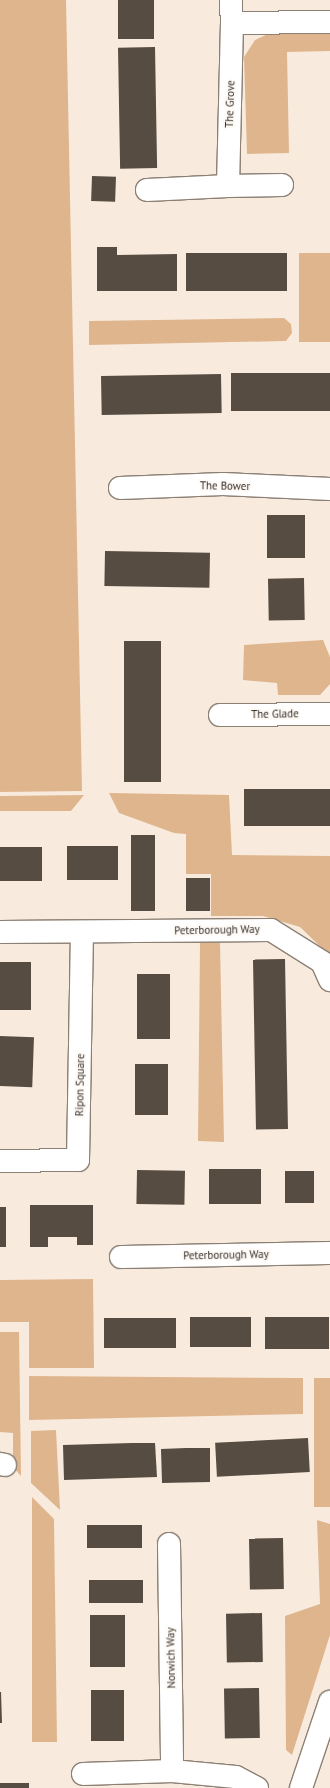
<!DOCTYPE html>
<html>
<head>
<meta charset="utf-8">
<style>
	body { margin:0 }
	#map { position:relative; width:330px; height:1788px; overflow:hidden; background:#f8ebde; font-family:"PT Sans",sans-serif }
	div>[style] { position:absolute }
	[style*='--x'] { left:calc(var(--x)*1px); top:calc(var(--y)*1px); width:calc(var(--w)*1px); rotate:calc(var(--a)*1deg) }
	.green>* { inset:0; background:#dfb58d; transform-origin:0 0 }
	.building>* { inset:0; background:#574c42; transform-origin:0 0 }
	.roads { filter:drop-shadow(1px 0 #8c8075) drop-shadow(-1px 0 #8c8075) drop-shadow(0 1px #8c8075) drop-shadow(0 -1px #8c8075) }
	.minor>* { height:22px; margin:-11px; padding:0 11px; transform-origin:11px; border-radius:11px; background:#fff }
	span { translate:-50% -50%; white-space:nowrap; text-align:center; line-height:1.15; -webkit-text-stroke:4px #fffaf5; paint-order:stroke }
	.street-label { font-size:11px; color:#322d28 }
</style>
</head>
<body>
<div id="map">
	<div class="green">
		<i style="clip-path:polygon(0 0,66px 0,82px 791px,0 792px)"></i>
		<i style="clip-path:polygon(268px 34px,330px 34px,330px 51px,287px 52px,289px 153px,247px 154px,244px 57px,255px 40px)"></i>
		<i style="left:299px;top:253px;width:31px;height:89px"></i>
		<i style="clip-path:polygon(284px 318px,291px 324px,292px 333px,286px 341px,89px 345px,89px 321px)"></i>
		<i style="clip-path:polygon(323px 640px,330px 657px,330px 684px,320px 695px,278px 695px,277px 683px,243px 680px,244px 645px)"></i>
		<i style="clip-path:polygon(109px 793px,229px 795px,232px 855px,330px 856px,330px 956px,300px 927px,263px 916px,211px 916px,211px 874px,186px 874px,186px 834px,174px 833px,119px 813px)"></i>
		<i style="clip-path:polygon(84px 795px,71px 811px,0 811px,0 796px)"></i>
		<i style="clip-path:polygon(200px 943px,220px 943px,224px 1142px,198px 1141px)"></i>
		<i style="clip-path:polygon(93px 1279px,94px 1368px,29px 1368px,29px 1322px,0 1322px,0 1280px)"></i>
		<i style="clip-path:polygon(0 1332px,19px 1332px,21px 1476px,13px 1467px,13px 1433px,0 1432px)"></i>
		<i style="clip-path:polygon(29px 1376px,303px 1378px,303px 1414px,29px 1420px)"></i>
		<i style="left:314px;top:1378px;width:16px;height:129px"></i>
		<i style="clip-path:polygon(56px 1430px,60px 1510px,31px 1483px,31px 1431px)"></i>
		<i style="clip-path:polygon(32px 1497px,54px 1519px,57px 1742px,32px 1742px)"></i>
		<i style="clip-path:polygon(317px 1520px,330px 1524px,330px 1635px,292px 1755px,286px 1750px,285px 1616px,320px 1604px)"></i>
	</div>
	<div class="building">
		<i style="left:118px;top:0;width:36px;height:39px"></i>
		<i style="left:155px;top:47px;width:121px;height:37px;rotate:89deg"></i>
		<i style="left:92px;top:176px;width:24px;height:25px;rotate:2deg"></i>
		<i style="clip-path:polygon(97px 247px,117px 247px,117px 255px,177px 254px,177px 291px,97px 291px)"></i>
		<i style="left:186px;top:253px;width:101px;height:38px"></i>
		<i style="left:330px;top:373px;width:38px;height:99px;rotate:90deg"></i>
		<i style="left:221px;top:374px;width:39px;height:120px;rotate:89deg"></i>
		<i style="left:267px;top:515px;width:38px;height:43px"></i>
		<i style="left:105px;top:551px;width:105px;height:35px;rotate:1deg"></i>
		<i style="left:304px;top:578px;width:42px;height:36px;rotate:89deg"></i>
		<i style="left:124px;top:641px;width:37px;height:141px"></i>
		<i style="left:330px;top:789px;width:37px;height:86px;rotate:90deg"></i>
		<i style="left:131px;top:835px;width:24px;height:76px"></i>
		<i style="left:67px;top:846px;width:51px;height:34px"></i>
		<i style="left:0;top:847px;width:42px;height:34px"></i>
		<i style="left:186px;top:878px;width:24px;height:33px"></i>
		<i style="left:285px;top:959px;width:170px;height:32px;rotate:89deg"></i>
		<i style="left:0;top:962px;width:31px;height:48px"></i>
		<i style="left:170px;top:974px;width:65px;height:33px;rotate:90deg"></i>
		<i style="left:0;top:1036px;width:34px;height:50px;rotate:2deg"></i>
		<i style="left:135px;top:1064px;width:33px;height:51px"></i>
		<i style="left:261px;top:1169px;width:35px;height:52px;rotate:90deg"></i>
		<i style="left:137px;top:1170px;width:48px;height:34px;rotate:1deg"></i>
		<i style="left:285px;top:1171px;width:29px;height:32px"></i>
		<i style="clip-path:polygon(30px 1205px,93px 1205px,93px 1245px,77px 1245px,77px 1237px,48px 1237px,48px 1247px,30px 1247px)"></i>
		<i style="left:0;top:1207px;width:6px;height:40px"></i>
		<i style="left:190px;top:1317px;width:61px;height:30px"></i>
		<i style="left:265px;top:1317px;width:64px;height:32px"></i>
		<i style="left:104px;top:1318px;width:72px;height:30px"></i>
		<i style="left:308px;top:1438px;width:34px;height:93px;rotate:87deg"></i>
		<i style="clip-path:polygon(132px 1443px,155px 1443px,157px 1477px,64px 1480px,63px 1445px)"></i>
		<i style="clip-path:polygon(186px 1448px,210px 1448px,210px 1482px,162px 1483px,161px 1449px)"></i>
		<i style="left:142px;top:1525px;width:23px;height:55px;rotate:90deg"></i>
		<i style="left:283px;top:1538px;width:51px;height:34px;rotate:89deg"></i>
		<i style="left:89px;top:1580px;width:54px;height:23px"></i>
		<i style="left:262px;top:1613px;width:49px;height:36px;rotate:89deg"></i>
		<i style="left:90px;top:1615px;width:35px;height:52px"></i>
		<i style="left:259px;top:1688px;width:50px;height:35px;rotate:89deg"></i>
		<i style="left:91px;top:1690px;width:33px;height:51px"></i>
		<i style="clip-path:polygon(0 1692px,1px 1692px,2px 1723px,0 1723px)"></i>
		<i style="left:0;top:1783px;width:29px;height:5px"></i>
	</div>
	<div class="roads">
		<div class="minor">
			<i style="--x:231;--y:0;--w:23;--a:88"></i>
			<i style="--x:228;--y:186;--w:54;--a:-1.1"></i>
			<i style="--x:147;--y:190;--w:81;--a:-2.8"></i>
			<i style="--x:228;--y:186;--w:163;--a:-88.6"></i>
			<i style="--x:232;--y:23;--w:98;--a:-0.6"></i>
			<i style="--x:120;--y:488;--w:103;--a:-2.2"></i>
			<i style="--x:223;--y:484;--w:107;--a:2.7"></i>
			<i style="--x:220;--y:715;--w:110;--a:-0.5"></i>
			<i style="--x:0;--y:932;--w:271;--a:-0.4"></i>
			<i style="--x:271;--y:930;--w:60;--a:32.1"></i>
			<i style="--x:322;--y:962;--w:20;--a:66"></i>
			<i style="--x:0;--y:1161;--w:78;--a:-0.7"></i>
			<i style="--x:78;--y:1160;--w:228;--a:-89"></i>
			<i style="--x:121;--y:1257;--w:209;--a:-1.1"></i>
			<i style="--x:0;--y:1464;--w:5;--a:11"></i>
			<i style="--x:169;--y:1544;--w:227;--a:89.2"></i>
			<i style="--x:172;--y:1771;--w:64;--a:5.4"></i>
			<i style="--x:236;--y:1777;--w:24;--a:28"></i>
			<i style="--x:83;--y:1774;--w:89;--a:-1.9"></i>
			<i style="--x:301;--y:1788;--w:91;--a:-71.4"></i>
		</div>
	</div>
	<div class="street-label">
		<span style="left:230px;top:104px;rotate:-88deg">The Grove</span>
		<span style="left:225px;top:486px;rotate:1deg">The Bower</span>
		<span style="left:275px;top:714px;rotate:-1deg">The Glade</span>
		<span style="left:217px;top:930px;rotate:-1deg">Peterborough Way</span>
		<span style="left:80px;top:1085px;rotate:-89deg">Ripon Square</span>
		<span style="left:226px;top:1255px;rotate:-1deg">Peterborough Way</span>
		<span style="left:171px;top:1658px;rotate:-91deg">Norwich Way</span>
	</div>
</div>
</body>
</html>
